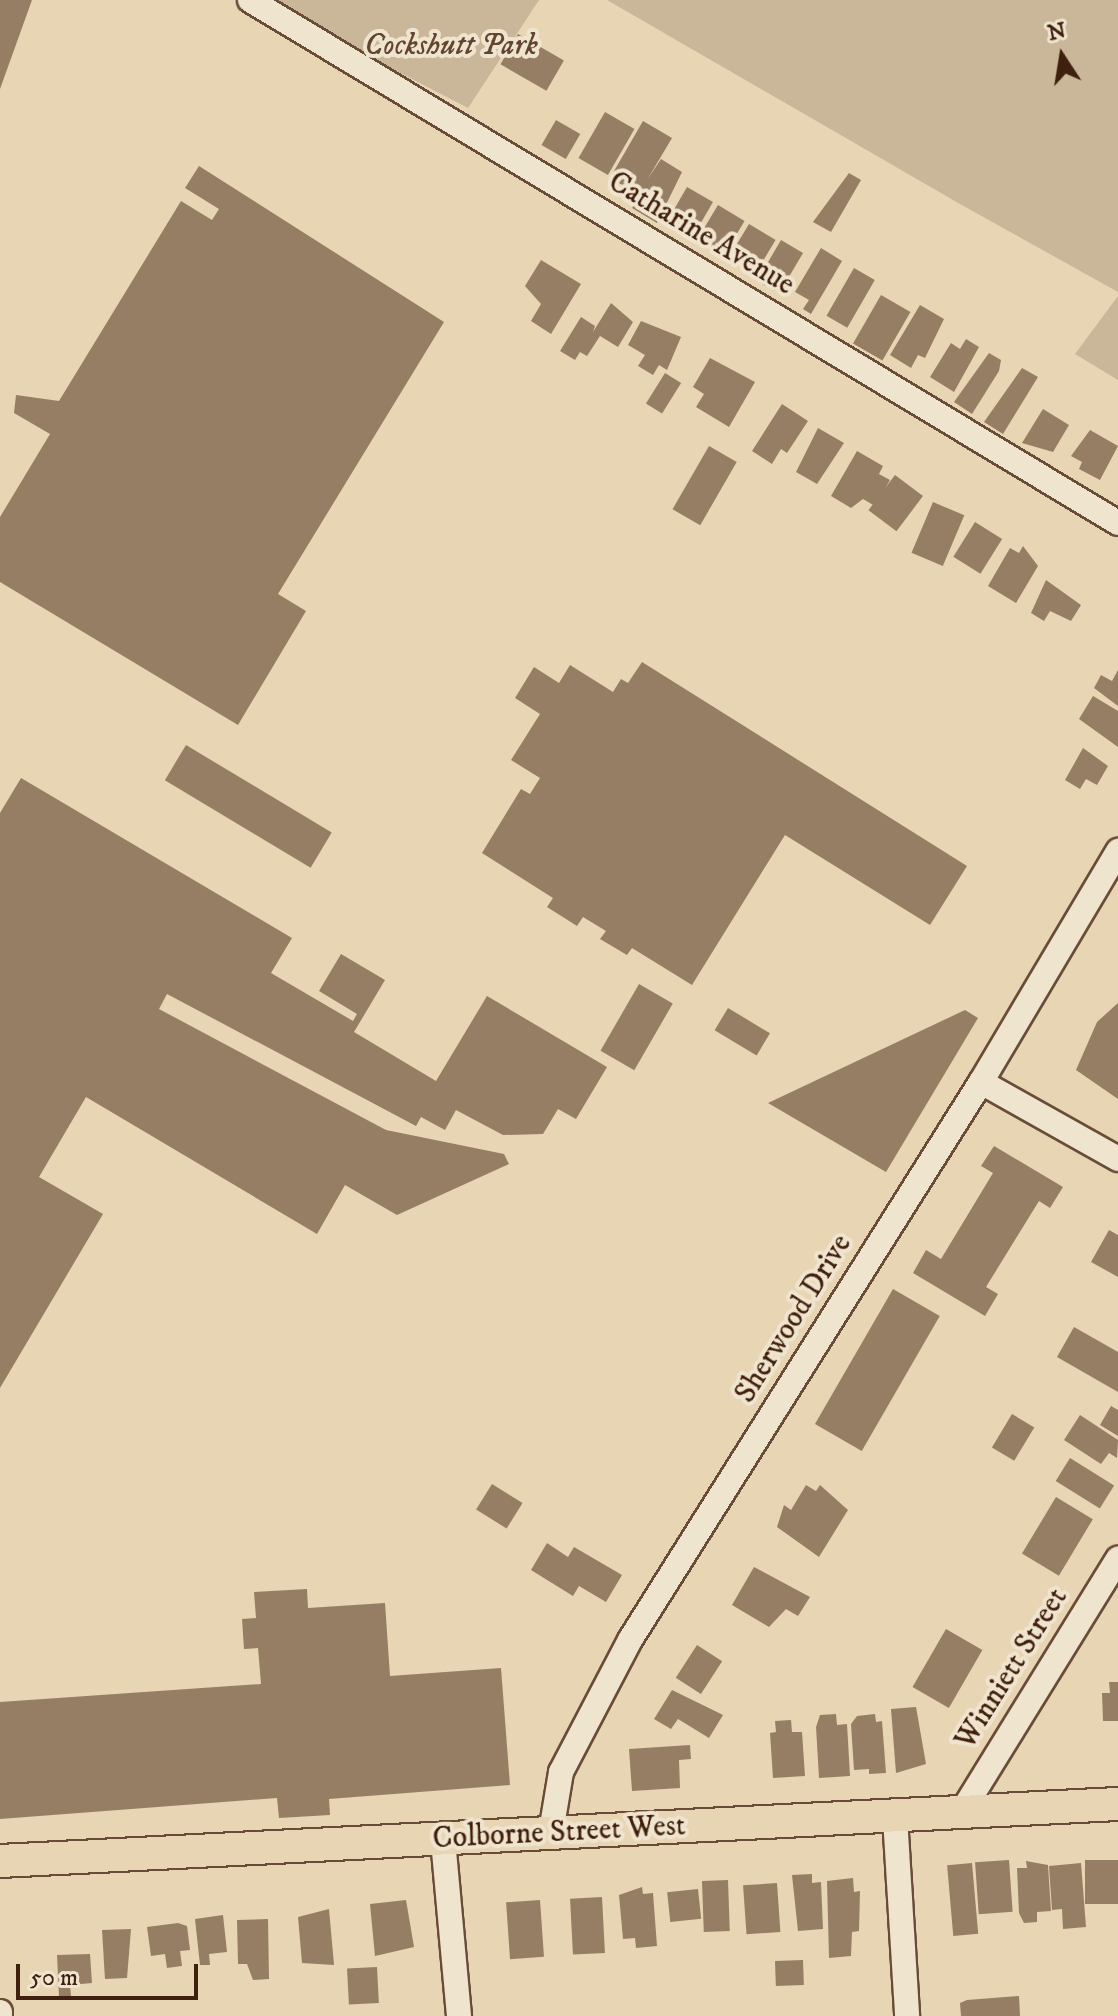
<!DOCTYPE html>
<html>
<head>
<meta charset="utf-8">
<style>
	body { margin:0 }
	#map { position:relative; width:1118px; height:2016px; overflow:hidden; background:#e7d5b4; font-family:"IM FELL DW Pica",serif }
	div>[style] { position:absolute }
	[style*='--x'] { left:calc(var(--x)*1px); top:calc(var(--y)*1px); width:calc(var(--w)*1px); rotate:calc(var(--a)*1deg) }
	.green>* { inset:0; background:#cab698 }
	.building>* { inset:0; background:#967e64; transform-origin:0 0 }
	.roads { filter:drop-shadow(2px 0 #694c37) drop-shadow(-2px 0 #694c37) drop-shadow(0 2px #694c37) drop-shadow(0 -2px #694c37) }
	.minor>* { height:24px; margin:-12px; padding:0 12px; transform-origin:12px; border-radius:12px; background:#efe4ce }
	.major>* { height:32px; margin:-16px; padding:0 16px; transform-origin:16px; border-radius:16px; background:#e7d5b4 }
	span { translate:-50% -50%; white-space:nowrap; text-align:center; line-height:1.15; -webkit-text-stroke:8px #efe4ce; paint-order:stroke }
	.park-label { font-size:30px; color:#624530; font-style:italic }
	.street-label { font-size:30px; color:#3f1f0d }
	.north { position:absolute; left:1022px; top:16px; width:80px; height:80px; -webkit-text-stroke:6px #efe4ce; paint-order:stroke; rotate:348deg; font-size:22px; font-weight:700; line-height:32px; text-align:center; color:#3f1f0d }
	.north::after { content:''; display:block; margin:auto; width:28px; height:36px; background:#3f1f0d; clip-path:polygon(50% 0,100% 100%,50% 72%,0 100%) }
	.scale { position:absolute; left:16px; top:1964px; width:182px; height:36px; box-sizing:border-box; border:4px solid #3f1f0d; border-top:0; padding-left:10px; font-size:24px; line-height:28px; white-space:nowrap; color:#3f1f0d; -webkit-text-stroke:6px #efe4ce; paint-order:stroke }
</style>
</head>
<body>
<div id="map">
	<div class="green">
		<i style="clip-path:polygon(260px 0,539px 0,468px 108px)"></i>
		<i style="clip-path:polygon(607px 0,1118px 0,1118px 292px,960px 204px)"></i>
		<i style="clip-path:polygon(1118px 296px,1118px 380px,1075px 354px)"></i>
	</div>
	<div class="building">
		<i style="clip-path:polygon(0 0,32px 0,0 89px)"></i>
		<i style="left:518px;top:34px;width:53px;height:35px;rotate:30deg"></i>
		<i style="left:605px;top:112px;width:34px;height:53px;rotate:30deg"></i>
		<i style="left:556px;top:120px;width:28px;height:29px;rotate:30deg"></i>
		<i style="clip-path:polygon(643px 121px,672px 138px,647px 180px,661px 159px,682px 172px,657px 223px,632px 208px,640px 195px,610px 178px)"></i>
		<i style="clip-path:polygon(199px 166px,444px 322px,278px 594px,306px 611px,238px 725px,0 582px,0 517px,50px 434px,14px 413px,16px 395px,59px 401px,181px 201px,212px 220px,219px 209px,185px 188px)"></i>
		<i style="clip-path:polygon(849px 173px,861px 180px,831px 232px,813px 222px)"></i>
		<i style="left:687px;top:187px;width:30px;height:39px;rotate:30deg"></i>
		<i style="left:718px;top:205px;width:31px;height:40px;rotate:31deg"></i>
		<i style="left:749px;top:224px;width:31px;height:39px;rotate:31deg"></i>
		<i style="clip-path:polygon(781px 240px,803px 253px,783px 287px,774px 291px,757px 281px)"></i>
		<i style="clip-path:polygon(821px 248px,842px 261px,811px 314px,803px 309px,809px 300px,795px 292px)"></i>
		<i style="clip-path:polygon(541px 260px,581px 284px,551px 334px,531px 321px,541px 304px,525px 286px)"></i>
		<i style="left:854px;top:268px;width:24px;height:55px;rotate:30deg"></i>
		<i style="left:881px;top:295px;width:34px;height:56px;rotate:30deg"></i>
		<i style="clip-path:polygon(611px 303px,633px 322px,618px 347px,600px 336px,587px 356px,580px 352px,575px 360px,560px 351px,581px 317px,595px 326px,593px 332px)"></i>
		<i style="clip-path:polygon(920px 305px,944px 319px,925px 358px,918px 355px,911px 368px,890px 355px)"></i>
		<i style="clip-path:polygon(641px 321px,681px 337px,667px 370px,659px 365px,653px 375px,638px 366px,645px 355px,628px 345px)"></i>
		<i style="clip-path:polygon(966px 339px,979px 347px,954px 392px,930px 377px,951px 343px,960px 349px)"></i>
		<i style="clip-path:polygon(989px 353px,1001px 360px,999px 371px,972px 414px,954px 402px)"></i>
		<i style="clip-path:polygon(710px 358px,755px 382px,729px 427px,696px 407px,704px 394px,693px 387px)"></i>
		<i style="clip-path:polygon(1022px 368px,1038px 377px,1003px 434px,984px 422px)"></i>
		<i style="left:665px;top:373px;width:19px;height:36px;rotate:32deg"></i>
		<i style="clip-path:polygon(782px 404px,808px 421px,787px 453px,781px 449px,772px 464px,752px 451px)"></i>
		<i style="clip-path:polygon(1043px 409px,1069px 425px,1053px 452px,1022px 443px)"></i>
		<i style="clip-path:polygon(818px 428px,844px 443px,817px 484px,796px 472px)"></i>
		<i style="clip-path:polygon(1090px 430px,1118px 446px,1100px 480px,1079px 469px,1082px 462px,1071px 456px)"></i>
		<i style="left:709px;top:446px;width:32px;height:73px;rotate:30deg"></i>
		<i style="clip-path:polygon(857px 451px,883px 466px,879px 474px,890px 480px,875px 506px,863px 499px,851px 508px,831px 496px)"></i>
		<i style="left:895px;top:475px;width:35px;height:44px;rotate:37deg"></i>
		<i style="left:933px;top:502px;width:34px;height:55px;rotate:23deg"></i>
		<i style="left:975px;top:522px;width:32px;height:41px;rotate:32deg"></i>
		<i style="clip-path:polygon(1023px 546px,1038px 566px,1016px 603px,988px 586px,1010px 548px,1019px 553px)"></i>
		<i style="clip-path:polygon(1046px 580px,1081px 605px,1071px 621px,1050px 611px,1044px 621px,1031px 613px)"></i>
		<i style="clip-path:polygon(642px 662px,967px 866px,930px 925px,785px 835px,692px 985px,632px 948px,627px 955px,600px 939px,606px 931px,583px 917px,577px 926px,547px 907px,553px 898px,482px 853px,521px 789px,530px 794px,540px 778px,511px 760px,540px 714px,515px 698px,534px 667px,559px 683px,570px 665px,613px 692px,621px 679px,628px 683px)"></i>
		<i style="clip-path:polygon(1118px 670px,1118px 706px,1094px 688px,1101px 675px,1112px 681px)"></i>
		<i style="clip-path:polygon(1093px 696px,1118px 711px,1118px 747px,1079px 719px)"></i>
		<i style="left:186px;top:745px;width:170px;height:41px;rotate:31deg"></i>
		<i style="clip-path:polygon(1083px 748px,1108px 766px,1097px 785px,1086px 779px,1080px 789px,1065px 780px)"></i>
		<i style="clip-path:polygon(21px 778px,292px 938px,271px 973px,353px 1021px,357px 1014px,319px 991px,341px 954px,385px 980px,354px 1032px,436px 1081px,487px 996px,607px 1067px,576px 1119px,558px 1109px,543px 1134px,503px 1135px,456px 1110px,445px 1130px,421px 1117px,416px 1126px,167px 994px,159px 1009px,386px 1130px,504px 1154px,509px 1164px,397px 1215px,345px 1185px,317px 1234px,86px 1097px,39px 1177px,103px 1214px,0 1388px,0 813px)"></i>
		<i style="left:639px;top:984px;width:39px;height:77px;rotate:30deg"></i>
		<i style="clip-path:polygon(1118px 1003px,1118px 1099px,1076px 1070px,1097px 1022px)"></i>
		<i style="left:728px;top:1008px;width:49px;height:26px;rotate:31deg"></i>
		<i style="clip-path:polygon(965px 1010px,978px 1018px,886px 1172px,768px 1103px)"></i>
		<i style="clip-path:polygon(994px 1146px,1063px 1187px,1050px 1208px,1039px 1201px,986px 1287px,998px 1294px,985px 1316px,913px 1273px,926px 1250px,941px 1259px,993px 1173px,981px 1166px)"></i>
		<i style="clip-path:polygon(1109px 1230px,1118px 1235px,1118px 1277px,1091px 1262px)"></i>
		<i style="left:893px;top:1289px;width:54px;height:156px;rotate:30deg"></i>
		<i style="clip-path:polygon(1074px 1327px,1118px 1352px,1118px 1392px,1057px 1357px)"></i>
		<i style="clip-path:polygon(1111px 1406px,1118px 1410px,1118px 1436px,1100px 1425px)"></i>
		<i style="left:1012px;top:1414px;width:26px;height:39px;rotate:31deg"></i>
		<i style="clip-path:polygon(1080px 1415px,1118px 1440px,1117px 1458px,1109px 1453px,1101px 1464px,1064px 1440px)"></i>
		<i style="left:1070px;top:1458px;width:52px;height:27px;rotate:32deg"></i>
		<i style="left:492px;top:1484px;width:36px;height:30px;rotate:32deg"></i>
		<i style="clip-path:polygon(806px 1485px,816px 1491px,820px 1485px,848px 1510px,819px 1557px,777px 1527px,784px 1505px,791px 1510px)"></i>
		<i style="left:1056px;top:1497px;width:43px;height:66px;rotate:31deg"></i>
		<i style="clip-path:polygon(547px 1543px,568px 1557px,574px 1547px,622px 1575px,606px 1602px,579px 1586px,573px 1596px,531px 1570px)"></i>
		<i style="clip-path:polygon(754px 1567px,810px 1597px,798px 1616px,786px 1609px,769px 1627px,732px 1605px)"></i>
		<i style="clip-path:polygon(307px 1589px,308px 1608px,385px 1603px,390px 1676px,501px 1668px,510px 1785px,329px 1799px,330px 1815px,279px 1818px,277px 1798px,0 1819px,0 1702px,261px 1684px,258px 1648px,244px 1649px,242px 1619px,256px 1618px,254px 1592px)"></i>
		<i style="left:946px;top:1629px;width:42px;height:67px;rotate:30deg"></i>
		<i style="left:697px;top:1645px;width:30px;height:39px;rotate:33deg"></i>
		<i style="clip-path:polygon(1109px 1682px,1118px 1682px,1118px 1721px,1103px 1721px,1102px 1693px,1110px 1693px)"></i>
		<i style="clip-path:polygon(672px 1690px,723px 1715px,709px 1738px,678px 1719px,671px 1729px,654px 1719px)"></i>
		<i style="clip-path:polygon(916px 1707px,926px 1764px,896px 1773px,891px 1709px)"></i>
		<i style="clip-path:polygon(836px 1714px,837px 1725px,847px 1724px,850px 1776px,819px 1778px,816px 1727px,820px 1715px)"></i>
		<i style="clip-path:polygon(875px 1714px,876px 1722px,882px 1721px,886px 1773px,869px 1774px,869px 1769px,854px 1770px,851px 1724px,857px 1716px)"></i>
		<i style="clip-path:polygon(791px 1720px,792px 1732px,802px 1732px,805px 1776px,773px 1778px,770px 1733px,776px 1732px,775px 1721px)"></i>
		<i style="clip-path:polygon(690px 1745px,691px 1759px,679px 1760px,680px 1788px,632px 1791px,629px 1749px)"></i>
		<i style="left:1009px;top:1860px;width:52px;height:34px;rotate:86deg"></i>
		<i style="left:1118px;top:1860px;width:44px;height:33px;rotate:90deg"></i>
		<i style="clip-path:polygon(1026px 1861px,1048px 1865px,1051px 1911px,1037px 1912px,1037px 1922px,1024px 1923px,1019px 1913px,1017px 1868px,1027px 1868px)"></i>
		<i style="left:972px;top:1863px;width:71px;height:25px;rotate:85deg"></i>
		<i style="clip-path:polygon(1081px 1863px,1086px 1927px,1063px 1929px,1062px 1909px,1052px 1910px,1049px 1866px)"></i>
		<i style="clip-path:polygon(812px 1874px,812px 1883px,821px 1882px,823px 1929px,798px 1931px,792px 1875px)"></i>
		<i style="clip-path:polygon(853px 1878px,854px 1892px,860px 1891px,859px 1931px,852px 1932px,851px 1956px,829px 1958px,827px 1881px)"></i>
		<i style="left:728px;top:1880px;width:51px;height:26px;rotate:88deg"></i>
		<i style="left:777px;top:1883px;width:49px;height:34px;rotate:86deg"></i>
		<i style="clip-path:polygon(642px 1887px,643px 1894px,653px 1893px,657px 1946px,636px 1948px,635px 1938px,623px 1939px,619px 1895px)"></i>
		<i style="left:698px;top:1889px;width:30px;height:31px;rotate:84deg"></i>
		<i style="left:602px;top:1897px;width:56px;height:32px;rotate:87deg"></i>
		<i style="clip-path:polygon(406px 1900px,414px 1947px,375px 1956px,370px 1904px)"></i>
		<i style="left:540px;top:1900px;width:57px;height:34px;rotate:86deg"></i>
		<i style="clip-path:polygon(329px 1909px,334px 1965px,302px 1963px,298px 1917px)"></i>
		<i style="clip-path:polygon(223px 1915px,227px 1952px,209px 1954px,210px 1965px,200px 1965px,195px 1919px)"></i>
		<i style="clip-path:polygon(268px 1919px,269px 1979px,253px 1980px,247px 1964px,238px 1964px,237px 1920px)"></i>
		<i style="clip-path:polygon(178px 1923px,187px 1926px,190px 1950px,180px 1951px,182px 1966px,167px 1968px,165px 1954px,151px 1956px,147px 1927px)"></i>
		<i style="clip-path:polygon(131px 1929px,127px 1978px,105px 1979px,102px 1930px)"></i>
		<i style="clip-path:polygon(90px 1954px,92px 1983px,70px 1985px,71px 1996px,59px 1997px,57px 1955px)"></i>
		<i style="left:803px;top:1960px;width:25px;height:28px;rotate:88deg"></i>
		<i style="left:377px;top:1967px;width:36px;height:30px;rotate:87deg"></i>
		<i style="clip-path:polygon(1019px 1996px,1020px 2016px,961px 2016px,960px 2003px,967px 2000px)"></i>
	</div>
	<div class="roads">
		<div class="minor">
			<i style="--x:250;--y:0;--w:1013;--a:31.07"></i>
			<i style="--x:981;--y:1082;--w:157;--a:29.3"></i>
			<i style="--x:961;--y:1813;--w:299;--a:-58.3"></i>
			<i style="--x:895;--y:1817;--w:199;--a:86.5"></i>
			<i style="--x:551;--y:1832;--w:61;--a:-80.5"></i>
			<i style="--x:561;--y:1772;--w:149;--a:-62.4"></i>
			<i style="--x:630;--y:1640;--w:659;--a:-57.83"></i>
			<i style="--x:981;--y:1082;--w:269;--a:-59.3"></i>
			<i style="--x:443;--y:1840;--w:177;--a:84.8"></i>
			<i style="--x:0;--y:2012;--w:4;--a:90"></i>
		</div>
		<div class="major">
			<i style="--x:0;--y:1861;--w:1119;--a:-2.92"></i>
		</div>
	</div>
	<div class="park-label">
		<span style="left:451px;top:46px">Cockshutt Park</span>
	</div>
	<div class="street-label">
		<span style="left:701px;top:234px;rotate:31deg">Catharine Avenue</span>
		<span style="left:794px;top:1319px;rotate:-58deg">Sherwood Drive</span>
		<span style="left:1012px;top:1669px;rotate:-58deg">Winniett Street</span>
		<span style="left:559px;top:1833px;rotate:-3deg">Colborne Street West</span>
	</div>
	<div class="north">N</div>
	<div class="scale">50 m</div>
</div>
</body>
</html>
